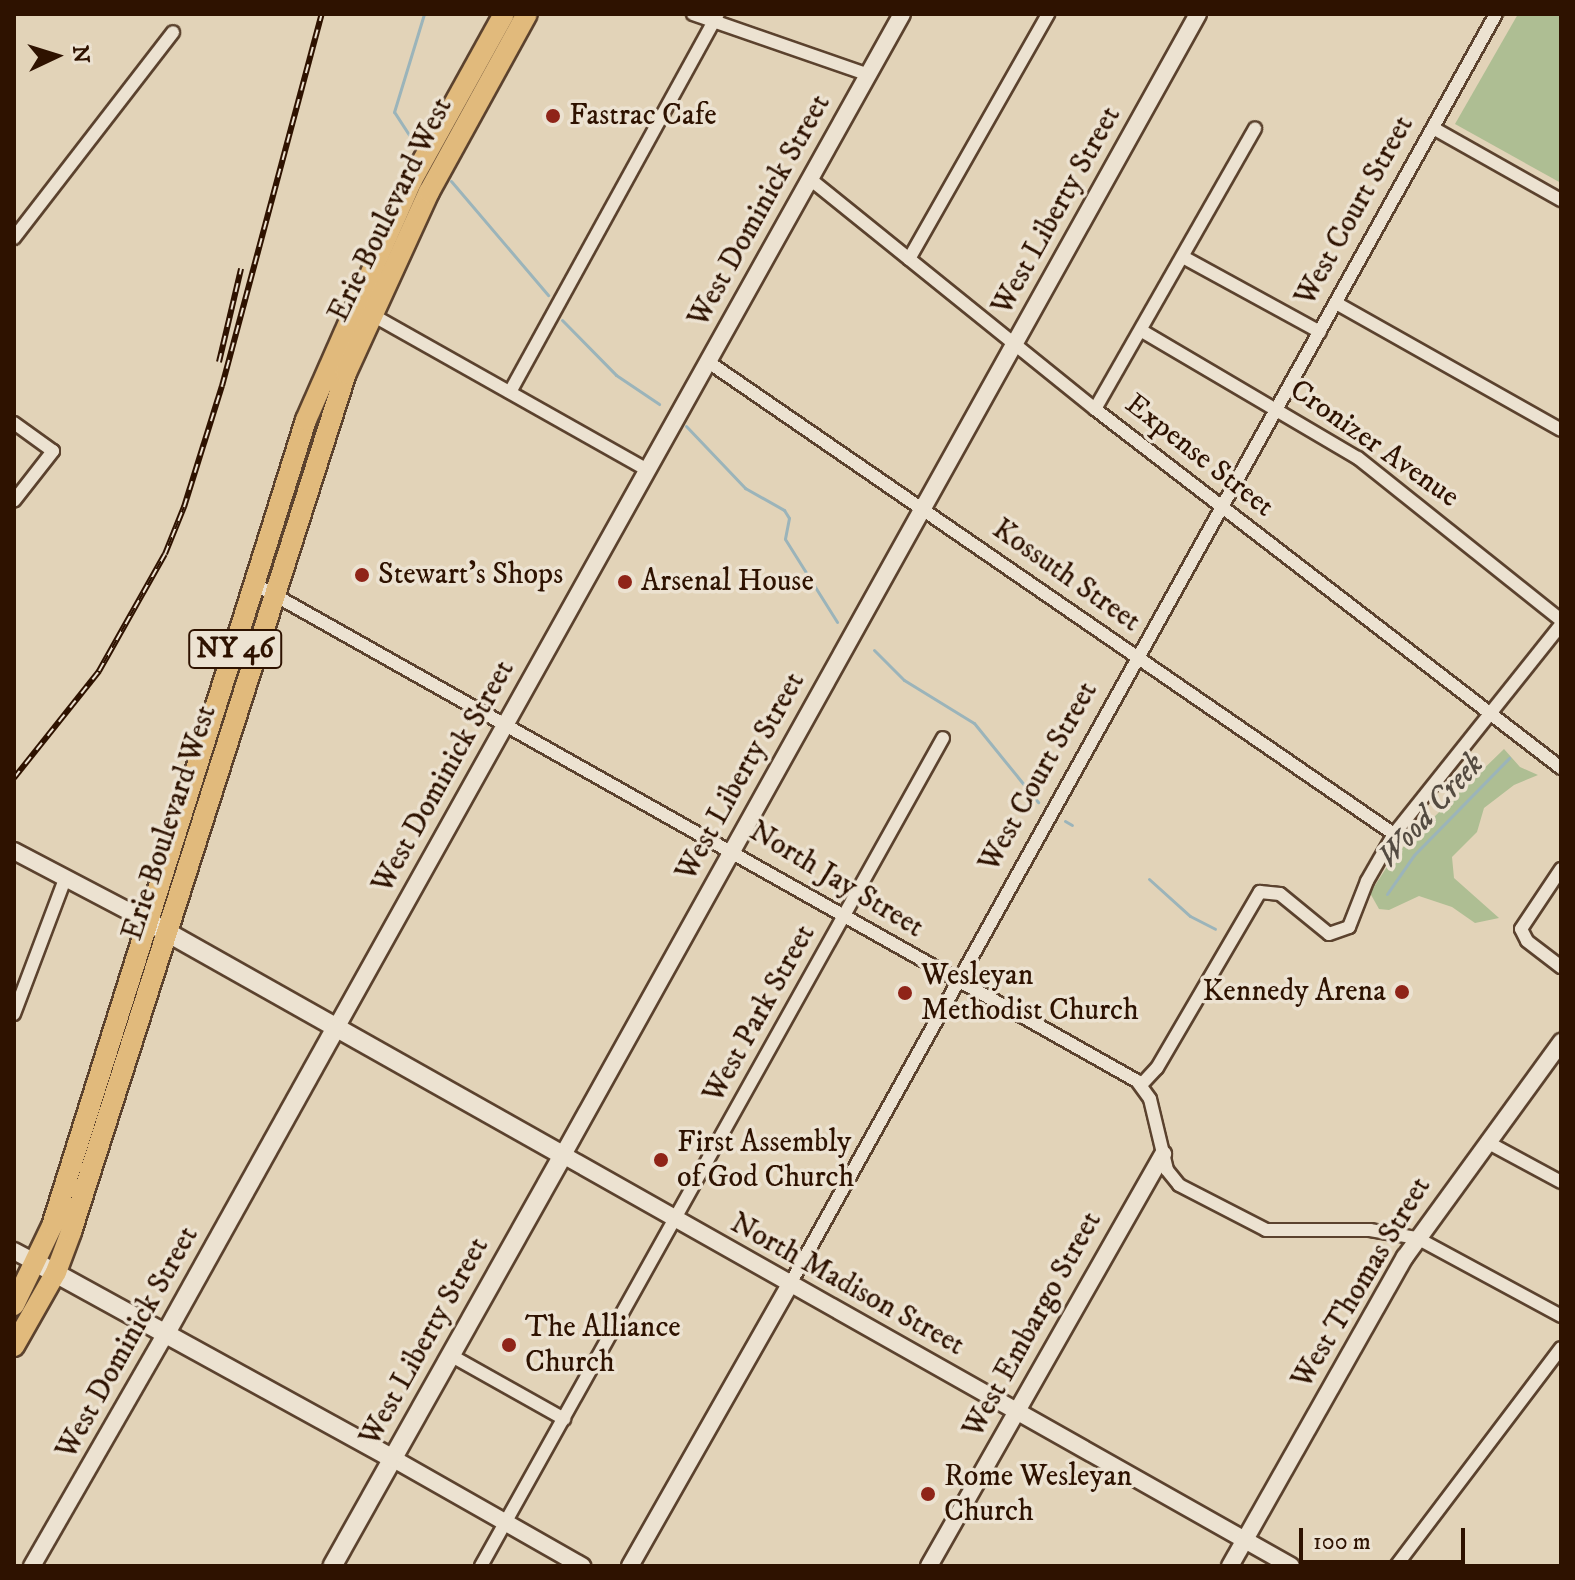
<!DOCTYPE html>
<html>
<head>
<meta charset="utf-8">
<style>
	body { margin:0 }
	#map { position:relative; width:1575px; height:1580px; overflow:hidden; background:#e2d3b8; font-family:"IM FELL DW Pica",serif }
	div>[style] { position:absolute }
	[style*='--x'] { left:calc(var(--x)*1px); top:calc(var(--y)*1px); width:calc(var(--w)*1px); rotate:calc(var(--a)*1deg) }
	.green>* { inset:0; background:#aebe93 }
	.stream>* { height:3px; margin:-1.5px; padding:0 1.5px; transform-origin:1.5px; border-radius:1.5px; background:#9bb4ba }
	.roads { filter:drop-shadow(2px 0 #5b422e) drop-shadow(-2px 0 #5b422e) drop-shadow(0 2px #5b422e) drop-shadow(0 -2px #5b422e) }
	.minor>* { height:12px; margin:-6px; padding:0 6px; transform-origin:6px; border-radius:6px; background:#ece2d1 }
	.tertiary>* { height:16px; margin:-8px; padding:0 8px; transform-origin:8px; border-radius:8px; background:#ece2d1 }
	.secondary>* { height:18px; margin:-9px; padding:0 9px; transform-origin:9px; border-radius:9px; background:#ece2d1 }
	.primary>* { height:20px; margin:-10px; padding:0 10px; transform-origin:10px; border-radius:10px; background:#e1ba7c }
	.rail>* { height:6px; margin-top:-3px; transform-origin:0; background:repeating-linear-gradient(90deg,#ece2d1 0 9px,#2e1200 0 18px); box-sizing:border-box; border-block:2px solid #2e1200 }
	.dots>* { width:22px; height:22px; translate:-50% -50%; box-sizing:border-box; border:4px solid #ece2d1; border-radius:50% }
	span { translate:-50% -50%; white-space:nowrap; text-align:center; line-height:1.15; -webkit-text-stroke:7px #ece2d1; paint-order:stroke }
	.shield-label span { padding:2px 6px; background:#ece2d1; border:2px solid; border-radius:6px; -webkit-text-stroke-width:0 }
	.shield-label { font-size:28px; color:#2e1200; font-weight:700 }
	.poi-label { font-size:30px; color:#2e1200 }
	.left { translate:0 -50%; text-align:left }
	.right { translate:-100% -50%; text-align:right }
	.street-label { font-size:30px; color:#2e1200 }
	.water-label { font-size:32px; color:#544b41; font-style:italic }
	.frame { position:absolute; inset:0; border:16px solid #2e1200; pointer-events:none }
	.north { position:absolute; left:16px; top:16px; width:80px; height:80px; -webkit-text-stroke:6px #ece2d1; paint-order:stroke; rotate:86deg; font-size:22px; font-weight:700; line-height:32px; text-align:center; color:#2e1200 }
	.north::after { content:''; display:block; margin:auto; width:28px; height:36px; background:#2e1200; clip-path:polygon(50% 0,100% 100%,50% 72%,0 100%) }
	.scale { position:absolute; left:1299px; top:1528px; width:166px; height:36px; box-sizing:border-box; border:4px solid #2e1200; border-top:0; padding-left:10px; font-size:24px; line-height:28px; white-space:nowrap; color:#2e1200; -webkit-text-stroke:6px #ece2d1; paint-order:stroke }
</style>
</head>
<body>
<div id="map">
	<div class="green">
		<i style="clip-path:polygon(1518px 14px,1561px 14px,1561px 183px,1455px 124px)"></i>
		<i style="clip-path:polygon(1504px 749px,1520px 767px,1538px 775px,1514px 785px,1484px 808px,1477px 832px,1452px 857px,1454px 878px,1499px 918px,1475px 923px,1452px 907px,1419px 896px,1389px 910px,1379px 909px,1370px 893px,1394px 856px)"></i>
	</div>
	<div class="stream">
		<i style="--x:415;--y:144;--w:38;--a:-123"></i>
		<i style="--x:394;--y:112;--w:102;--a:-73"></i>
		<i style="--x:451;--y:181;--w:150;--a:49.6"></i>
		<i style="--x:562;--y:320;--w:77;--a:45.5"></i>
		<i style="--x:616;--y:375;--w:52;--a:34"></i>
		<i style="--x:686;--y:426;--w:86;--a:46.4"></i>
		<i style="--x:745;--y:488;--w:45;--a:29.4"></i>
		<i style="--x:784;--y:510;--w:9;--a:58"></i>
		<i style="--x:789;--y:518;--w:21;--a:101"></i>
		<i style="--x:785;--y:539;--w:98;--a:57.9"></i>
		<i style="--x:874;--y:650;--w:42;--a:45"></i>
		<i style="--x:904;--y:680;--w:82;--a:31.6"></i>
		<i style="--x:974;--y:723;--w:102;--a:51"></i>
		<i style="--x:1065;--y:821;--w:8;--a:30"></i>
		<i style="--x:1149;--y:879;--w:55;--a:42.1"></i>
		<i style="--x:1190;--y:916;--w:28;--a:27"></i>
		<i style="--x:1387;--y:894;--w:47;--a:-55.3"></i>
		<i style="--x:1414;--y:855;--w:136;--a:-45.6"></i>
	</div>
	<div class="roads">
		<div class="minor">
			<i style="--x:693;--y:14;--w:186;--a:19.1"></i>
			<i style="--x:1433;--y:128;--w:147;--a:29.4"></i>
			<i style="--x:810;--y:179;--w:366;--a:38.9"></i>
			<i style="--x:1095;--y:409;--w:588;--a:37.61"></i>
			<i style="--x:14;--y:238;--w:260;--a:-52.3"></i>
			<i style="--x:1183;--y:257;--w:156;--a:28.7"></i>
			<i style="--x:909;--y:259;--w:282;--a:-60.4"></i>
			<i style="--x:1336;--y:303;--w:258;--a:29.4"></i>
			<i style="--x:367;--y:312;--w:322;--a:29.4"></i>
			<i style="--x:1142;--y:331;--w:251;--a:30.5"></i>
			<i style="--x:1358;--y:458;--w:260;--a:38.6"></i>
			<i style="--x:707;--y:361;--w:834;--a:34.55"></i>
			<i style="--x:510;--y:392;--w:431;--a:-61.2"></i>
			<i style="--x:1095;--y:409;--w:323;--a:-60.3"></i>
			<i style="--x:14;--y:423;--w:48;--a:35.7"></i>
			<i style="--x:53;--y:451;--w:63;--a:128"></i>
			<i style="--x:255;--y:584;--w:1012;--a:29.4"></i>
			<i style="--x:1137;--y:1081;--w:22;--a:54"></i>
			<i style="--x:1150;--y:1099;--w:73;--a:76.5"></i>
			<i style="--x:1167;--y:1170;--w:19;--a:51"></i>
			<i style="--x:1179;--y:1185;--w:98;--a:27.3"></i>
			<i style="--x:1266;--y:1230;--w:104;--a:0"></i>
			<i style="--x:1370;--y:1230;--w:48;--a:9.7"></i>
			<i style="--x:1417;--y:1238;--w:164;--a:28.4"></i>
			<i style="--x:1561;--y:869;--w:72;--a:123.7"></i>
			<i style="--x:1521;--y:929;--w:13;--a:63"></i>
			<i style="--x:1527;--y:941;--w:43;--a:37.4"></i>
			<i style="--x:14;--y:1014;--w:144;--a:-69.3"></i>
			<i style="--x:1141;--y:1085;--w:23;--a:-47"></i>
			<i style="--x:1157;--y:1068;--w:204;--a:-59.7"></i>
			<i style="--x:1260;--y:892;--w:20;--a:6"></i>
			<i style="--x:1280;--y:894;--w:63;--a:39.2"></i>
			<i style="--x:1329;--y:934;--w:21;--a:-19"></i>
			<i style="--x:1349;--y:927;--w:49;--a:-68.6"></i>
			<i style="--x:1367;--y:881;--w:54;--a:-60.1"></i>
			<i style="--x:1394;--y:834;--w:268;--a:-51.4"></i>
			<i style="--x:1487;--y:1142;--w:84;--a:28.4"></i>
			<i style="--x:790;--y:1284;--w:1453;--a:-60.93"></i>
			<i style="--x:450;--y:1355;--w:131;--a:29.3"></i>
			<i style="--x:481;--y:1566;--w:948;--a:-60.84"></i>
			<i style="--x:1396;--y:1566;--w:273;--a:-52.9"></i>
		</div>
		<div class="tertiary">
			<i style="--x:1198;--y:14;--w:1306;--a:119.1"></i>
			<i style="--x:563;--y:1155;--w:836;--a:29.45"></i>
			<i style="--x:14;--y:851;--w:153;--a:27.7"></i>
			<i style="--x:336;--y:1028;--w:1161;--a:-60.83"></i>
			<i style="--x:14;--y:1251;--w:24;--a:28"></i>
			<i style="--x:392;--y:1458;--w:219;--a:29.6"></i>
			<i style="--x:32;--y:1566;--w:269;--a:-60.1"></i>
			<i style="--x:630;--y:1566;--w:324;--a:-60.4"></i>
			<i style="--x:929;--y:1566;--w:474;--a:-60.4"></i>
			<i style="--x:1230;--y:1566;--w:355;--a:-60.5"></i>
			<i style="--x:1405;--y:1257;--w:266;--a:-54"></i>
		</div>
		<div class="secondary">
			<i style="--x:149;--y:922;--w:475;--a:29.4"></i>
			<i style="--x:563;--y:1155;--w:471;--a:119.3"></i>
			<i style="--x:35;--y:1262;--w:407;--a:28.8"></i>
			<i style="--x:166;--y:1333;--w:349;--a:-60.9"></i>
		</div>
		<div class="primary">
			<i style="--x:14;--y:1305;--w:88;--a:-64.3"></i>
			<i style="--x:52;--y:1226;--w:845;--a:-72.51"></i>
			<i style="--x:306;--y:420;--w:262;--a:-66.2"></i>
			<i style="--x:412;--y:180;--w:190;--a:-61"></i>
			<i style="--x:14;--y:1346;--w:85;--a:-60.4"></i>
			<i style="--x:56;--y:1272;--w:43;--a:-69.4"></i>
			<i style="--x:71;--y:1232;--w:902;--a:-72.25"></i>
			<i style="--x:346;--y:373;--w:199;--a:-65.4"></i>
			<i style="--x:429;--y:192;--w:203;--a:-61.2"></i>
		</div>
	</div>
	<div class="rail">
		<i style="--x:219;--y:362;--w:96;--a:-76.7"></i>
		<i style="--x:14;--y:778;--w:137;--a:-51.5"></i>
		<i style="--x:99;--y:671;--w:134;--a:-60.6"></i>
		<i style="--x:165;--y:554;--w:51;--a:-68"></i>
		<i style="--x:184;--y:507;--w:127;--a:-72.6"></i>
		<i style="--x:222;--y:386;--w:385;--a:-75"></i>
	</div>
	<div class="dots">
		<i style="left:553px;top:116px;background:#8f2418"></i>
		<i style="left:362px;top:575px;background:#8f2418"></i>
		<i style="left:625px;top:582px;background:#8f2418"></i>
		<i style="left:1402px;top:992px;background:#8f2418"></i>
		<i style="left:905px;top:993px;background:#8f2418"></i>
		<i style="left:661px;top:1160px;background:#8f2418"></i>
		<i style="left:509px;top:1345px;background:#8f2418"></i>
		<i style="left:928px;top:1494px;background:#8f2418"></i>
	</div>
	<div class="shield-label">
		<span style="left:235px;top:649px">NY 46</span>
	</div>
	<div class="poi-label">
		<span class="left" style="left:569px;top:116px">Fastrac Cafe</span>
		<span class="left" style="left:378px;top:575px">Stewart's Shops</span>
		<span class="left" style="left:641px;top:582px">Arsenal House</span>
		<span class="left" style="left:921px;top:993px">Wesleyan<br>Methodist Church</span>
		<span class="right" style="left:1386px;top:992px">Kennedy Arena</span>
		<span class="left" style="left:677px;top:1160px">First Assembly<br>of God Church</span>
		<span class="left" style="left:525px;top:1345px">The Alliance<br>Church</span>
		<span class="left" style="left:944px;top:1494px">Rome Wesleyan<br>Church</span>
	</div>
	<div class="street-label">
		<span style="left:391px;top:210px;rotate:-64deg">Erie Boulevard West</span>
		<span style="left:760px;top:211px;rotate:-61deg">West Dominick Street</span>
		<span style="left:1057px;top:211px;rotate:-61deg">West Liberty Street</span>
		<span style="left:1355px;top:211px;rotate:-61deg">West Court Street</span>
		<span style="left:1374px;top:444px;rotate:35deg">Cronizer Avenue</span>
		<span style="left:1199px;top:456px;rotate:38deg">Expense Street</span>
		<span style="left:1066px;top:576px;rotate:35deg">Kossuth Street</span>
		<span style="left:444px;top:777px;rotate:-61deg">West Dominick Street</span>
		<span style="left:741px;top:777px;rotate:-61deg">West Liberty Street</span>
		<span style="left:1039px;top:777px;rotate:-61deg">West Court Street</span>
		<span style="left:170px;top:823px;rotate:-72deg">Erie Boulevard West</span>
		<span style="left:836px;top:880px;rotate:31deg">North Jay Street</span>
		<span style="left:760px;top:1014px;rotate:-61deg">West Park Street</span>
		<span style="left:1362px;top:1283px;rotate:-59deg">West Thomas Street</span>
		<span style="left:847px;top:1285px;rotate:29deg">North Madison Street</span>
		<span style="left:1033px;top:1325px;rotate:-61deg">West Embargo Street</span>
		<span style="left:425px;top:1342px;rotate:-61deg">West Liberty Street</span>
		<span style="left:128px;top:1343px;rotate:-61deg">West Dominick Street</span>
	</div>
	<div class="water-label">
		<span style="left:1431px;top:811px;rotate:-48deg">Wood Creek</span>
	</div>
	<div class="frame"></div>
	<div class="north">N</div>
	<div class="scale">100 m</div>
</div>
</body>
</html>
